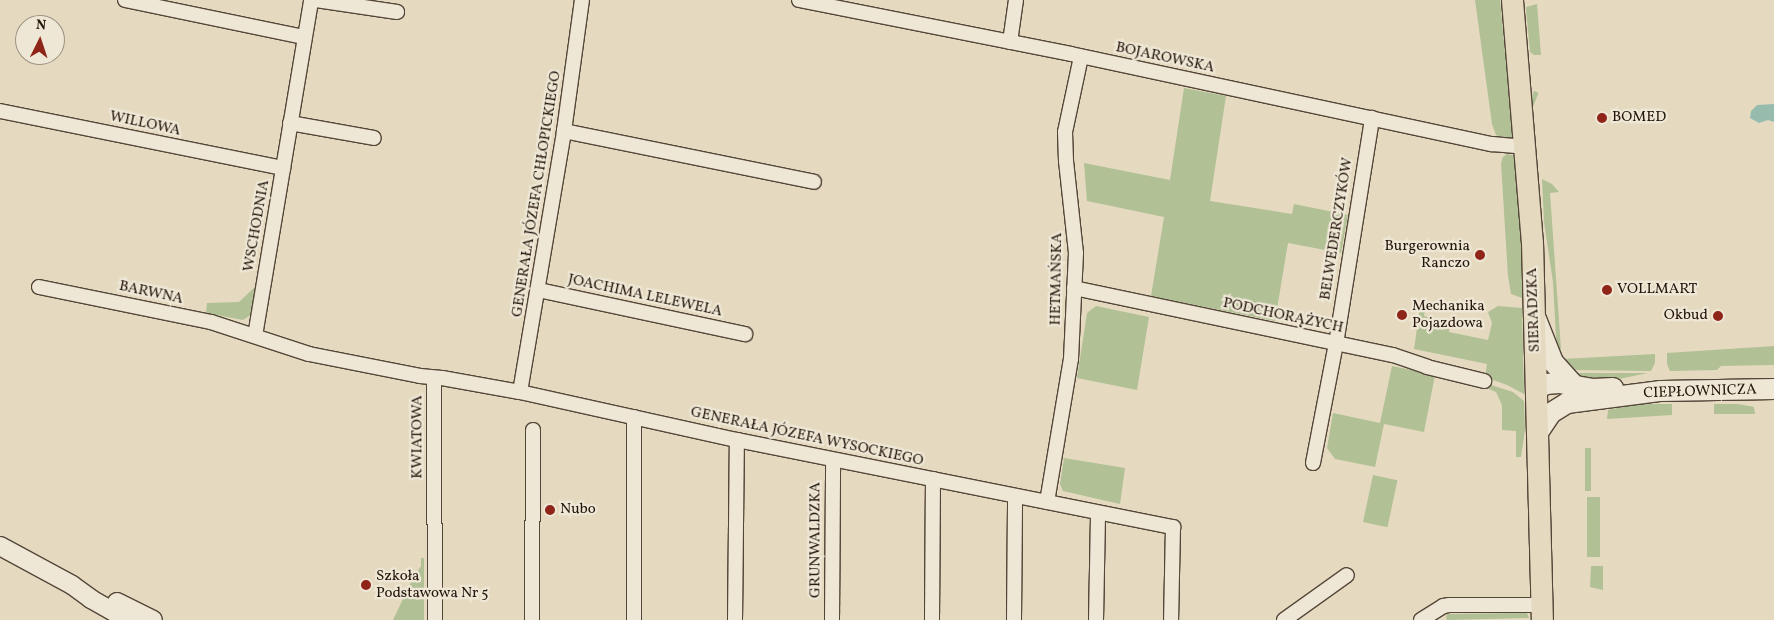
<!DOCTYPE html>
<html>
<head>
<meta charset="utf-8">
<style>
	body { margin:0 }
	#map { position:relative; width:1774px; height:620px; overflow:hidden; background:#e5dac0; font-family:Vollkorn,serif }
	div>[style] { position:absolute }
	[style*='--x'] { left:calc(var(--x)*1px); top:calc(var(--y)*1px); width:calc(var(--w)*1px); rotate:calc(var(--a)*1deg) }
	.green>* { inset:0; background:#b1c095; transform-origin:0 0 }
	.water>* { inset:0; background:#97bbad }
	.roads { filter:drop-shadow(1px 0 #544638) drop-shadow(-1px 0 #544638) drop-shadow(0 1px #544638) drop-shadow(0 -1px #544638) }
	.minor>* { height:14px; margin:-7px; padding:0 7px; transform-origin:7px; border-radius:7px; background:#eee7d6 }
	.tertiary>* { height:18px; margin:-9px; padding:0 9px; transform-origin:9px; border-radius:9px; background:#eee7d6 }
	.secondary>* { height:20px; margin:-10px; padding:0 10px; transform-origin:10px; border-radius:10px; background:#eee7d6 }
	.primary>* { height:21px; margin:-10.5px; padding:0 10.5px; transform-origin:10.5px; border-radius:10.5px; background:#e5dac0 }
	.dots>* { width:14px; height:14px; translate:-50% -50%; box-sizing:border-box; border:2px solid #eee7d6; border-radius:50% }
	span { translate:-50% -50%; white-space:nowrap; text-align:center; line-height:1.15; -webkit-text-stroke:4.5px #eee7d6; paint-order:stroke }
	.street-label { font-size:15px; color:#24150a }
	.poi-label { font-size:15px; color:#24150a }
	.left { translate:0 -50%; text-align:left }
	.right { translate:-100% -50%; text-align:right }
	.north { position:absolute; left:15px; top:15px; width:50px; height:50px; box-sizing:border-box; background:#eee7d6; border:1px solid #9d9384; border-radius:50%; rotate:4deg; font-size:14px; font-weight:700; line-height:20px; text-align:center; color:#24150a }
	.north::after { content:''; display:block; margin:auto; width:18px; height:22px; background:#8f2418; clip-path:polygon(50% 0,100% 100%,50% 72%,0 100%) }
</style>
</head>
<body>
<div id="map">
	<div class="green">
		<i style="clip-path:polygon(1475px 0,1500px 0,1513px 138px,1510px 140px,1496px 135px,1492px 124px)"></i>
		<i style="clip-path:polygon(1537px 4px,1541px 55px,1534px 55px,1530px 52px,1526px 9px,1526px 7px)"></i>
		<i style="clip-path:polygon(1184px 88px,1226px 96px,1210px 201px,1292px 214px,1294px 204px,1348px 215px,1341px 253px,1288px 243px,1275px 321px,1151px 296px,1164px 217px,1087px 201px,1084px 163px,1170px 180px)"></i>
		<i style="left:1534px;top:91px;width:5px;height:56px;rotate:22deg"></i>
		<i style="clip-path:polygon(1507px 154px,1512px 155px,1515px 158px,1522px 252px,1522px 298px,1511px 294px,1508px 276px,1501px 163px,1503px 157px)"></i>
		<i style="clip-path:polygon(1542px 179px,1552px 184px,1559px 192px,1550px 193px,1561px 349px,1558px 349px,1556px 337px,1553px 282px,1544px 222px)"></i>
		<i style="clip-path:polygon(257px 285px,251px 315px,243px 320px,206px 313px,207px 303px,239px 302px)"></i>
		<i style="clip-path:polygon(1096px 306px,1149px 317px,1137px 390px,1077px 378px,1087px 313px)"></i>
		<i style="clip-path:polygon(1498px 306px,1522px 308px,1524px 394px,1507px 385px,1485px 377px,1487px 364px,1414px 349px,1420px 308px,1425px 309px,1424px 316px,1450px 324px,1449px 332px,1488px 340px,1492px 323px,1488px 312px)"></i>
		<i style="clip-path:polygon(1774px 346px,1774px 365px,1721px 366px,1717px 370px,1670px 371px,1667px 364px,1667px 353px)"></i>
		<i style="clip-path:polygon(1655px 354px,1655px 363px,1651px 371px,1573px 370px,1563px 359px)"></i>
		<i style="clip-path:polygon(1392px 366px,1435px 375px,1424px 432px,1384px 424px,1375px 467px,1335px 459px,1327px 448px,1333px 413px,1380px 423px)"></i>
		<i style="clip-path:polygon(1576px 373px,1648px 373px,1609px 381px,1582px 380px)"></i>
		<i style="clip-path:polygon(1485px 383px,1513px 392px,1524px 401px,1525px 430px,1521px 457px,1516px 457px,1516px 431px,1502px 430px,1502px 405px,1496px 392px,1484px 387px)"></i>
		<i style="clip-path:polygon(1638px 404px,1672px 404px,1672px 415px,1607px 419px,1608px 410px)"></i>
		<i style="clip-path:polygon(1714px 404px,1738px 404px,1754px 407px,1755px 414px,1714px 414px)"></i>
		<i style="left:1585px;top:448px;width:6px;height:43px"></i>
		<i style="clip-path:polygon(1064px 458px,1125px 468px,1120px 504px,1063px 491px,1060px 484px)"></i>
		<i style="left:1373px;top:475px;width:25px;height:48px;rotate:12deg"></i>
		<i style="left:1587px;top:497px;width:13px;height:60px"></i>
		<i style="clip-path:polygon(421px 558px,424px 558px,424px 620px,393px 620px,410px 584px,421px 566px)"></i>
		<i style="clip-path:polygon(1591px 566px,1603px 566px,1603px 590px,1590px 587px)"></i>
		<i style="clip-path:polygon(1527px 613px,1529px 618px,1447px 620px,1446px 617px,1447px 614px)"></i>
	</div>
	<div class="water">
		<i style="clip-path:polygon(1774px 104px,1774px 122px,1768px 120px,1759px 123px,1750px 118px,1751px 111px,1757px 105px)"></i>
	</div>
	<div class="roads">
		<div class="minor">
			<i style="--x:125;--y:0;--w:183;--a:11.7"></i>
			<i style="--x:316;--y:0;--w:82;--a:8.4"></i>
			<i style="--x:799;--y:0;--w:277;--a:11.2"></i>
			<i style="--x:1071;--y:54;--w:431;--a:12.1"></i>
			<i style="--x:1492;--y:144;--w:33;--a:5"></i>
			<i style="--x:1010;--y:42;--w:42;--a:-81.9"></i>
			<i style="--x:0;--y:111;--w:289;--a:11.4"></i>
			<i style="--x:290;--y:123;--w:85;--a:10.1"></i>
			<i style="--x:564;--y:131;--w:255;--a:11.5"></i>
			<i style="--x:39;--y:287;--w:176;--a:11.5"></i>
			<i style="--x:211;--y:322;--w:103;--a:18.1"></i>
			<i style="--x:309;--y:354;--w:113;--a:11.2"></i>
			<i style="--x:420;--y:376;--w:22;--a:5"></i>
			<i style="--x:442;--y:378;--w:79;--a:10.2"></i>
			<i style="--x:520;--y:392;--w:222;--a:12.5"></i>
			<i style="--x:737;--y:440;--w:445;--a:11.3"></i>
			<i style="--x:1173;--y:527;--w:93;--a:91.2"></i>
			<i style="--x:1074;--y:288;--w:326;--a:11.9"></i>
			<i style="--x:1393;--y:355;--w:36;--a:19"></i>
			<i style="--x:1427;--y:367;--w:59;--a:13.8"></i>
			<i style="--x:539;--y:290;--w:211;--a:12.1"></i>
			<i style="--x:255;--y:336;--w:341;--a:-80.5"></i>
			<i style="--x:434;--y:378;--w:242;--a:89.8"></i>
			<i style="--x:520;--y:392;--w:265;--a:-80.4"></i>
			<i style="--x:564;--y:131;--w:132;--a:-82.2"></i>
			<i style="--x:634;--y:417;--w:203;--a:90"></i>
			<i style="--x:1313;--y:463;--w:121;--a:-79.1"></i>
			<i style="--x:1336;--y:344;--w:229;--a:-80.9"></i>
			<i style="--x:1047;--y:502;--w:145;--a:-80.5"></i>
			<i style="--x:1071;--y:359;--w:106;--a:-87.3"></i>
			<i style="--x:1076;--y:253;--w:93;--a:-96.2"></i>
			<i style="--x:1066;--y:161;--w:29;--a:-92"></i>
			<i style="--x:1065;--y:132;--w:77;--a:-78"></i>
			<i style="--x:532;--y:620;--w:190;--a:-89.7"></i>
			<i style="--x:735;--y:620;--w:180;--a:-89.4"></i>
			<i style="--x:832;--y:620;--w:160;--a:-89.6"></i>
			<i style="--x:932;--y:620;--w:141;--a:-89.6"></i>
			<i style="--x:1014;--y:620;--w:124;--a:-89.5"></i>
			<i style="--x:1096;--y:620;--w:107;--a:-88.9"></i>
			<i style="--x:1284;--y:620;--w:77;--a:-35.5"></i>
			<i style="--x:1421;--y:620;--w:26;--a:-32"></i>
			<i style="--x:1443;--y:606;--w:6;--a:-9"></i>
			<i style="--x:1449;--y:605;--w:93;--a:0"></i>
		</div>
		<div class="tertiary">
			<i style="--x:0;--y:546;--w:82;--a:28.4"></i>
			<i style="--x:72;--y:585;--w:24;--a:36"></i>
			<i style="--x:91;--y:599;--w:43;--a:29.6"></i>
			<i style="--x:117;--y:602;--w:40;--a:26.6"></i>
		</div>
		<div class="secondary">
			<i style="--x:1536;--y:319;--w:46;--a:68.4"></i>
			<i style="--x:1553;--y:362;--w:30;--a:48"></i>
			<i style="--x:1537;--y:389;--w:10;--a:-29"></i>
			<i style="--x:1546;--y:384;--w:13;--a:-4"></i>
			<i style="--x:1559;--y:383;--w:35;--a:10"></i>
			<i style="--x:1593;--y:389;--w:20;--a:-3"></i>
			<i style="--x:1537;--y:434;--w:25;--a:-56"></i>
			<i style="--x:1551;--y:413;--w:19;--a:-32"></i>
			<i style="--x:1567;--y:403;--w:95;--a:-7.3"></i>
			<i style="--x:1661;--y:391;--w:113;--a:-1"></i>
		</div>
		<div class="primary">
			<i style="--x:1512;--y:0;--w:243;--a:85.3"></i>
			<i style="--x:1532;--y:242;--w:378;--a:88.5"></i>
		</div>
	</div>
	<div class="dots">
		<i style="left:1602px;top:118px;background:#8f2418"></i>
		<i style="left:1480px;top:255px;background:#8f2418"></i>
		<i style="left:1607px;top:290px;background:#8f2418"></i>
		<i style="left:1402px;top:315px;background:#8f2418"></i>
		<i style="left:1718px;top:316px;background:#8f2418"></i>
		<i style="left:550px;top:510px;background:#8f2418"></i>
		<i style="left:366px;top:585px;background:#8f2418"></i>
	</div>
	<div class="street-label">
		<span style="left:1165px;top:58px;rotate:12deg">BOJAROWSKA</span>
		<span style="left:145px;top:124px;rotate:12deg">WILLOWA</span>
		<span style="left:537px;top:194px;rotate:-81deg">GENERAŁA JÓZEFA CHŁOPICKIEGO</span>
		<span style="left:257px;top:226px;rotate:-80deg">WSCHODNIA</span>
		<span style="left:1337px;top:229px;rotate:-81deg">BELWEDERCZYKÓW</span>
		<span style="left:1057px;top:279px;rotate:-89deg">HETMAŃSKA</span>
		<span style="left:151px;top:293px;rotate:12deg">BARWNA</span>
		<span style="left:645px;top:296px;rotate:12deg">JOACHIMA LELEWELA</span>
		<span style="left:1534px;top:310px;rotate:-92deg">SIERADZKA</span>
		<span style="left:1283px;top:316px;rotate:12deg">PODCHORĄŻYCH</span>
		<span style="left:1700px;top:392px;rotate:-2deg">CIEPŁOWNICZA</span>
		<span style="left:418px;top:437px;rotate:-90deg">KWIATOWA</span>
		<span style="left:807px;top:437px;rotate:12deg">GENERAŁA JÓZEFA WYSOCKIEGO</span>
		<span style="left:816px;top:540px;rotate:-90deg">GRUNWALDZKA</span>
	</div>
	<div class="poi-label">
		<span class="left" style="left:1612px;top:118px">BOMED</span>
		<span class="right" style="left:1470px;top:255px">Burgerownia<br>Ranczo</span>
		<span class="left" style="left:1617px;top:290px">VOLLMART</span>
		<span class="left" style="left:1412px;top:315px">Mechanika<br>Pojazdowa</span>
		<span class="right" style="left:1708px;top:316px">Okbud</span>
		<span class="left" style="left:560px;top:510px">Nubo</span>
		<span class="left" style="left:376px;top:585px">Szkoła<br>Podstawowa Nr 5</span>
	</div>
	<div class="north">N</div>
</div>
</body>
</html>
